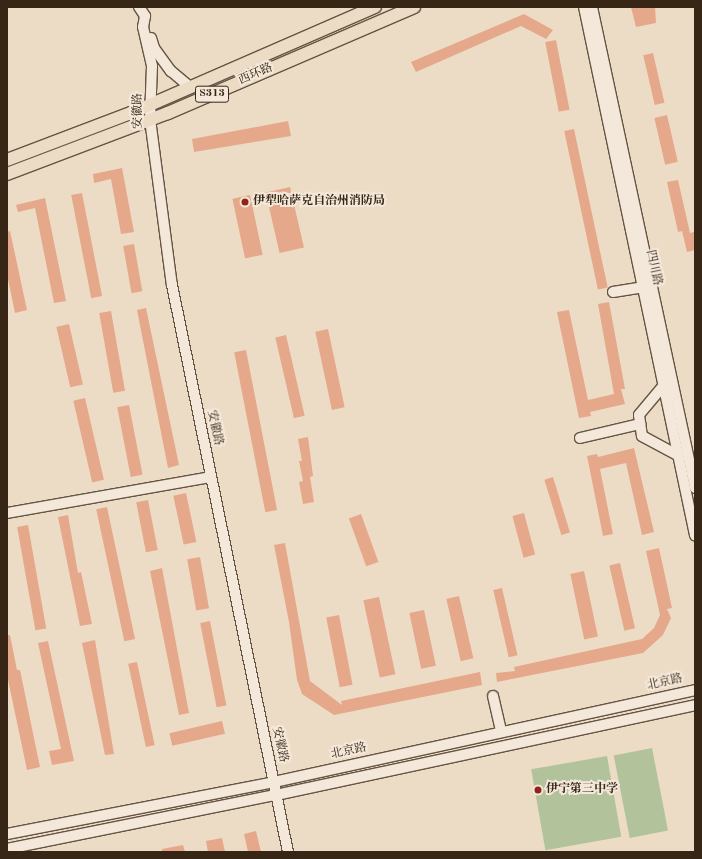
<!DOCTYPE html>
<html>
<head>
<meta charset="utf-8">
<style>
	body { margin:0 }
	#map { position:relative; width:702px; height:859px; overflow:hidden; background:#eddcc5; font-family:"Old Standard TT","Noto Serif SC",serif }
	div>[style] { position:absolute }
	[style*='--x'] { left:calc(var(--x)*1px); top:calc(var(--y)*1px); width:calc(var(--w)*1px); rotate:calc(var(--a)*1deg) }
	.green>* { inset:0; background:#b2c29a; transform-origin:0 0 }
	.building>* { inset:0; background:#e5a88b; transform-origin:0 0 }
	.roads { filter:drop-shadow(1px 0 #645442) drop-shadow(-1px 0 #645442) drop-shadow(0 1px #645442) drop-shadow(0 -1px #645442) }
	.minor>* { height:10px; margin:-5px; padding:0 5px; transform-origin:5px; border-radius:5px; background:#f3e8d9 }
	.major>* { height:12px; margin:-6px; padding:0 6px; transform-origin:6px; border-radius:6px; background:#eddcc5 }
	.dots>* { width:11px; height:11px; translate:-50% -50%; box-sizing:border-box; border:2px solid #f3e8d9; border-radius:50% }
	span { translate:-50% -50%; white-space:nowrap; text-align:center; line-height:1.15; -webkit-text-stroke:4px #f3e8d9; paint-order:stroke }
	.shield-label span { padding:1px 3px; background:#f3e8d9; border:1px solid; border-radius:3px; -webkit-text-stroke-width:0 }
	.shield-label { font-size:11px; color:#372616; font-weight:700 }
	.street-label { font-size:12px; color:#372616 }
	.poi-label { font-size:12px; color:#372616; font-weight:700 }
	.left { translate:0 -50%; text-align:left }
	.frame { position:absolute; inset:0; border:8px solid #372616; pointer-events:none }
</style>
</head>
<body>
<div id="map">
	<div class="green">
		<i style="left:652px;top:748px;width:84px;height:39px;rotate:79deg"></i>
		<i style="left:607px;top:756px;width:82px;height:77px;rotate:80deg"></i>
	</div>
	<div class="building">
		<i style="clip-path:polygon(631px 7px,655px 7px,656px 23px,636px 27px)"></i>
		<i style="clip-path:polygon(524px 14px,553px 30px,546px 39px,521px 26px,416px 72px,411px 62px)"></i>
		<i style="left:556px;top:40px;width:71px;height:11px;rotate:79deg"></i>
		<i style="left:653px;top:53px;width:51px;height:10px;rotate:77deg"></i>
		<i style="left:667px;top:115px;width:48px;height:13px;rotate:77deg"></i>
		<i style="clip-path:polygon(288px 121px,291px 136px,194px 152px,192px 139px)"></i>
		<i style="left:574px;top:129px;width:162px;height:10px;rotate:78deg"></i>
		<i style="clip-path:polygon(122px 168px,134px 232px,121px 234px,111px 179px,94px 183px,93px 174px)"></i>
		<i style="clip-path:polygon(678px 180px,690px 233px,694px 232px,695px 238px,695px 250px,687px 252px,682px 231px,678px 232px,667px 182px)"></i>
		<i style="left:290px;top:187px;width:62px;height:25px;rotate:77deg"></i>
		<i style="left:82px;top:193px;width:105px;height:11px;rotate:79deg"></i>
		<i style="left:250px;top:195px;width:61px;height:18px;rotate:78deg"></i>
		<i style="clip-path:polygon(45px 198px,66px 301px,54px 303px,35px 208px,18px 212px,16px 205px)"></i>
		<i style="clip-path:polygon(10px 231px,27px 310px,15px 313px,7px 274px,7px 232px)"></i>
		<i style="left:134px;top:244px;width:48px;height:11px;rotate:80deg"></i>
		<i style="clip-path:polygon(609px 302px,625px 389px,621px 389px,625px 404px,590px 412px,591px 416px,579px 418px,557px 312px,569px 310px,588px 400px,614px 394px,598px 304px)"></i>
		<i style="clip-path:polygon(146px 308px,179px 465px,168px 468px,137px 310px)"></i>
		<i style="left:111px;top:311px;width:81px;height:12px;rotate:80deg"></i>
		<i style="left:69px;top:324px;width:62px;height:13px;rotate:77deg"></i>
		<i style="left:328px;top:329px;width:80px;height:13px;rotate:78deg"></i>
		<i style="left:286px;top:335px;width:83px;height:11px;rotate:77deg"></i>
		<i style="left:246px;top:350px;width:163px;height:12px;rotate:79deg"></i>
		<i style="left:85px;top:398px;width:84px;height:12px;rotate:77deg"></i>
		<i style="left:129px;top:405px;width:71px;height:12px;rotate:79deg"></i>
		<i style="clip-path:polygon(308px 437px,313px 476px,310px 477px,314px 502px,303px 504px,299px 482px,303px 481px,299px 461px,302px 461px,298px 439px)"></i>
		<i style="clip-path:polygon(634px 448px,654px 532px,642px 535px,626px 463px,600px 469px,613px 534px,603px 536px,587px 456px,597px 454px,598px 457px)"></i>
		<i style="left:553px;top:477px;width:58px;height:9px;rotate:73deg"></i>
		<i style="left:186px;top:493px;width:50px;height:13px;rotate:78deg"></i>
		<i style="left:148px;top:500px;width:51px;height:12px;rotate:79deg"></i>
		<i style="left:107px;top:507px;width:135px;height:11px;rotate:78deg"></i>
		<i style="left:524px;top:513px;width:43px;height:12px;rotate:75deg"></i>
		<i style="left:361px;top:514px;width:51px;height:13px;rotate:70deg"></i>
		<i style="clip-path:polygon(68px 515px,78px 573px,81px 572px,92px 624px,80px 626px,58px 517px)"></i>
		<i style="left:28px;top:525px;width:105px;height:11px;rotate:80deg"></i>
		<i style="clip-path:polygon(285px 543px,310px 681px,342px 705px,341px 701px,480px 672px,482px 685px,334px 715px,302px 694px,297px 680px,289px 622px,274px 545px)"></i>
		<i style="clip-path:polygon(659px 548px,672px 608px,667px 609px,671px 618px,663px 635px,643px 653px,497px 682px,496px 673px,515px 671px,514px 667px,642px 639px,654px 628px,660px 615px,646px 551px)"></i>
		<i style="left:200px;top:557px;width:52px;height:13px;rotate:80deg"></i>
		<i style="left:620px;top:563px;width:67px;height:11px;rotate:77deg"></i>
		<i style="clip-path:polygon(162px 568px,189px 713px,179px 715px,150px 571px)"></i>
		<i style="left:584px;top:571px;width:67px;height:14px;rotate:78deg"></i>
		<i style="left:502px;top:588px;width:69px;height:9px;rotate:77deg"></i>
		<i style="left:459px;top:596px;width:64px;height:13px;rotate:77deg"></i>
		<i style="left:379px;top:597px;width:79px;height:16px;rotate:78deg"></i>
		<i style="left:424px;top:610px;width:57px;height:15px;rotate:78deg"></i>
		<i style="left:339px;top:615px;width:71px;height:13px;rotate:79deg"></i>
		<i style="left:210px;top:621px;width:86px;height:10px;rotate:79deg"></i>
		<i style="clip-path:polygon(7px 635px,10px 635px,17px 670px,20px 670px,40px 767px,27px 770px,7px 675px)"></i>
		<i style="clip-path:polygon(95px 640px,114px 754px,105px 755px,82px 643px)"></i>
		<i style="clip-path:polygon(48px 641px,74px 761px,52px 765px,49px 751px,61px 749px,38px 643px)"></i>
		<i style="left:137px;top:662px;width:85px;height:9px;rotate:78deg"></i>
		<i style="left:222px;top:721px;width:13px;height:54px;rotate:77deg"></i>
		<i style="clip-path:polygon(256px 831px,261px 852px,248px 852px,244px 834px)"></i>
		<i style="clip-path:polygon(222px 838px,225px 852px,208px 852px,206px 841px)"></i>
		<i style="clip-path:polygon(183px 845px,185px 852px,162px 852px,162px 849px)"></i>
	</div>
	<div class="roads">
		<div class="minor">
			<i style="--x:139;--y:7;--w:11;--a:56"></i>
			<i style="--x:145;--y:16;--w:11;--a:100"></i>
			<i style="--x:143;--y:27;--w:40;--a:77"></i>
			<i style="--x:152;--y:66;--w:53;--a:92.2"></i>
			<i style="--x:150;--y:119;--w:167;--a:82.5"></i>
			<i style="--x:172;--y:285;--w:579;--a:78.44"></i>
			<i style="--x:584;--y:7;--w:540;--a:78.13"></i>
			<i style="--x:592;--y:7;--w:492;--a:77.9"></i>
			<i style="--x:151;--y:38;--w:10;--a:73"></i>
			<i style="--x:154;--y:48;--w:29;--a:54"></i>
			<i style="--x:171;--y:71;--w:25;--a:40"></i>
			<i style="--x:613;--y:292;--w:30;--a:-9"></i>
			<i style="--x:664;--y:385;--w:39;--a:130"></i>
			<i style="--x:639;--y:415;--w:21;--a:82"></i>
			<i style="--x:642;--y:436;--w:42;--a:28.4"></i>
			<i style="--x:580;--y:438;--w:62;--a:-13.1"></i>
			<i style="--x:7;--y:513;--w:207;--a:-10"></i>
			<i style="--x:493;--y:696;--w:37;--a:77"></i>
			<i style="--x:7;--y:834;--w:272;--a:-11"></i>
			<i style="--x:274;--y:782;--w:431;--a:-12.3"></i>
			<i style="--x:7;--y:849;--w:274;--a:-11.4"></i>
			<i style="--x:276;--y:795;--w:429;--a:-12.1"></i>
		</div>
		<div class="major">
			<i style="--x:7;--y:160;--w:133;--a:-20.8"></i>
			<i style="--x:131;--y:113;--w:266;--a:-23.5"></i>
			<i style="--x:7;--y:174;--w:172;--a:-20.8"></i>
			<i style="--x:168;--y:113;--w:268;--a:-23.3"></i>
		</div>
	</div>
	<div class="dots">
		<i style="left:245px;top:202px;background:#8f2418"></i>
		<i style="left:538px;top:790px;background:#8f2418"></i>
	</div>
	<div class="shield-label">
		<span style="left:212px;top:94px">S313</span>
	</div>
	<div class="street-label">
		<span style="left:256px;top:75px;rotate:-23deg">西环路</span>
		<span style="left:139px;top:111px;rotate:-90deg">安徽路</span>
		<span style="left:653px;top:268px;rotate:78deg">四川路</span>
		<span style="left:214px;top:428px;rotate:78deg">安徽路</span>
		<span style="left:665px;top:683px;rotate:-12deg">北京路</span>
		<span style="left:279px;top:745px;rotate:78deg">安徽路</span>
		<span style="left:349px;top:752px;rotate:-12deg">北京路</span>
	</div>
	<div class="poi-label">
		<span class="left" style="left:253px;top:202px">伊犁哈萨克自治州消防局</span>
		<span class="left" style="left:546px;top:790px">伊宁第三中学</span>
	</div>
	<div class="frame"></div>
</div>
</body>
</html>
